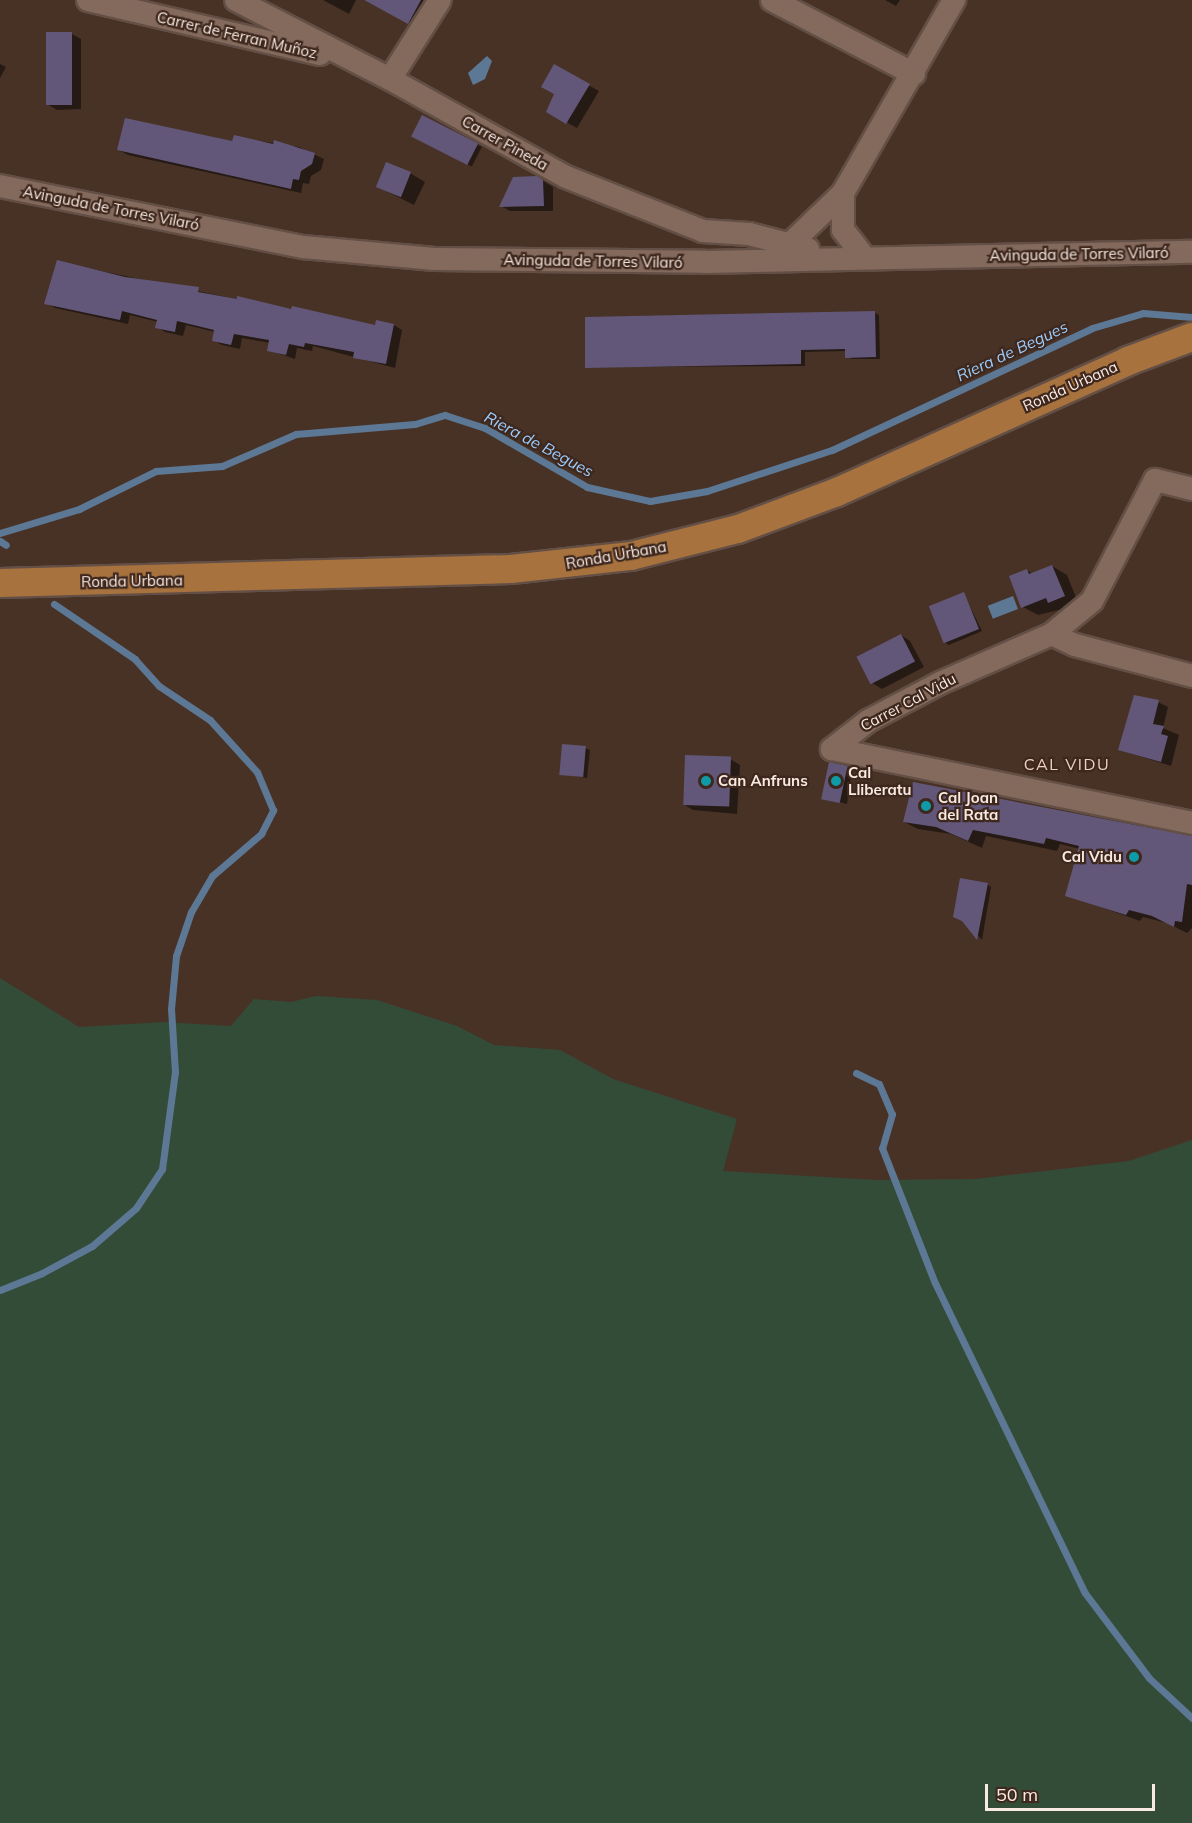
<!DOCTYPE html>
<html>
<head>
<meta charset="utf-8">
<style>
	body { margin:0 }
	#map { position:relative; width:1192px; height:1823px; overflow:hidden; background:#483226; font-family:Mulish,sans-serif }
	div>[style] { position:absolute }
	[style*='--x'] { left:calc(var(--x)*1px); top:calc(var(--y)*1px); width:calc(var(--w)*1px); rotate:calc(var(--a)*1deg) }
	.green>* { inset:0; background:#334c38 }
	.water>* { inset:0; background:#5c7895; transform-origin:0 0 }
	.shadow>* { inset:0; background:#0007; transform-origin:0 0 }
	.stream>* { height:7px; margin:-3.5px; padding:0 3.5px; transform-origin:3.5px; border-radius:3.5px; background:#5c7895 }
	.building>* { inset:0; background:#625779; transform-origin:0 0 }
	.roads { filter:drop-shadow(2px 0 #634f45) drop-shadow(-2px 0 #634f45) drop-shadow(0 2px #634f45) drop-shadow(0 -2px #634f45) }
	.minor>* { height:22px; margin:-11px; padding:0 11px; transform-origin:11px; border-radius:11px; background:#846a5d }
	.major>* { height:28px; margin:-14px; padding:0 14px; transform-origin:14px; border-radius:14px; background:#a7723e }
	.dots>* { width:16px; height:16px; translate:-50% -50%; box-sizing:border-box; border:3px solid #3e271d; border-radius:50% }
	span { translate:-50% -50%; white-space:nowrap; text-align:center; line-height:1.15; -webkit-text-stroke:4.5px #3e271d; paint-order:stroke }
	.street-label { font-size:15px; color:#f8e9e1 }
	.poi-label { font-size:15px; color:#f8e9e1; font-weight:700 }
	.left { translate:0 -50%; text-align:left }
	.right { translate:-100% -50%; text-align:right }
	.water-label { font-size:16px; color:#9ccdfd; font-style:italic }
	.neighbourhood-label { font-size:16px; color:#edd0c2; letter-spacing:1.5px }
	.scale { position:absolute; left:985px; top:1784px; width:170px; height:27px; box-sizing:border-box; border:3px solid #f8e9e1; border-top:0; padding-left:8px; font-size:18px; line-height:21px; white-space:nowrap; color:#f8e9e1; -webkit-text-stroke:4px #3e271d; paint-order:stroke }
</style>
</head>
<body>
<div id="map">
	<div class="green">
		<i style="clip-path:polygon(0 978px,79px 1027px,164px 1022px,231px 1026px,254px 999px,291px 1002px,316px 996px,377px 1000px,457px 1026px,494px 1045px,560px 1050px,613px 1079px,737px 1119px,723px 1171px,875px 1180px,976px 1179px,1129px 1161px,1192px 1140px,1192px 1823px,0 1823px)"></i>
	</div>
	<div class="water">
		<i style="clip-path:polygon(487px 56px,492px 61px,485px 79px,473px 85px,468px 73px)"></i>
		<i style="left:1013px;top:596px;width:14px;height:27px;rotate:69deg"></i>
	</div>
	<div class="shadow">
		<i style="clip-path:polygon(323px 0,356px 0,349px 14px)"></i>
		<i style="clip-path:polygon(364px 0,426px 0,431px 3px,418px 28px)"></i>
		<i style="clip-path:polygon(885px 0,900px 0,896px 6px)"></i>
		<i style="clip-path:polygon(72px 34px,81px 39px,81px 109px,57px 110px,47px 104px)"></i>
		<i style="clip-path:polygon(0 64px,6px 67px,0 78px)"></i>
		<i style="clip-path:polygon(554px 66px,599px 91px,577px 128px,548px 112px,556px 94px)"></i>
		<i style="left:423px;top:117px;width:66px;height:22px;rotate:27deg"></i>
		<i style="clip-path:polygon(235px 137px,299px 147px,324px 159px,321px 170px,311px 176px,309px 184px,303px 183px,301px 193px,128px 155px,119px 150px,233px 143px)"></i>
		<i style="clip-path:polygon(410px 173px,425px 182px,414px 205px,376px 186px)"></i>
		<i style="clip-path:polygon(543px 181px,553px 187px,553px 211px,510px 211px,501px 206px)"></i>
		<i style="clip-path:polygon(58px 262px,293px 311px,376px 326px,394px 325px,402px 330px,395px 368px,313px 346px,312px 351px,297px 348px,295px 359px,268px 350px,270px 343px,242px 338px,240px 349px,222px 345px,213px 340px,215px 332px,186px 325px,183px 336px,165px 332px,157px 327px,158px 322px,130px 315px,128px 324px,55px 308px,46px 303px)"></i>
		<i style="clip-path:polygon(875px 313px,879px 315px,880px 359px,851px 359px,847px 351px,805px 352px,805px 366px,587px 367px)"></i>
		<i style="clip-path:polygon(1052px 566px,1067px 575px,1079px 605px,1038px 615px,1023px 607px,1027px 570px,1033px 574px)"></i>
		<i style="clip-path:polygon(964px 594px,982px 631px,949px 645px,944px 642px)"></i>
		<i style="clip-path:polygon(901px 635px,910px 641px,924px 667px,882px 689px,872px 683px)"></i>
		<i style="clip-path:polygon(1158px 702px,1168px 707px,1163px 728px,1179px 735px,1171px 766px,1120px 750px)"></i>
		<i style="clip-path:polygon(585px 748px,590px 750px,587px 778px,561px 774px)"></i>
		<i style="clip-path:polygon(730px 759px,740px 765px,737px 814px,693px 810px,683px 804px)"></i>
		<i style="clip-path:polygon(848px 768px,852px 770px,847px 804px,826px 799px)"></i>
		<i style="clip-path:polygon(904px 822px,1192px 837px,1192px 928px,1187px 933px,1167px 923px,1143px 917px,1140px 921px,1067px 895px,1080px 849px,1060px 844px,1057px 851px,986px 836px,982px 848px,951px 834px,918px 829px)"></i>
		<i style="clip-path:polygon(987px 884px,991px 887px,982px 940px,964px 921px)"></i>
	</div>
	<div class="stream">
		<i style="--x:0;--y:533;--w:83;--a:-16.9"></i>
		<i style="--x:79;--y:509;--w:86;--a:-26.3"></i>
		<i style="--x:156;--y:471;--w:66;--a:-4.3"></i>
		<i style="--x:222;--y:466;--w:81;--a:-23.4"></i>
		<i style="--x:296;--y:434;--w:119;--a:-4.8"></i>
		<i style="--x:415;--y:424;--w:31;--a:-17"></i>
		<i style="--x:445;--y:415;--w:42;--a:18"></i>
		<i style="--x:485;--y:428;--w:118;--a:30"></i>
		<i style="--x:587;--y:487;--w:65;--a:12.5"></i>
		<i style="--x:650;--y:501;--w:58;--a:-10"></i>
		<i style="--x:707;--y:491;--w:132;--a:-18.2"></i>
		<i style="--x:832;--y:450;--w:287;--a:-25.1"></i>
		<i style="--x:1092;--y:328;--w:53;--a:-16.4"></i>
		<i style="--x:1143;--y:313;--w:49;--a:4.7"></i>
		<i style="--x:0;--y:541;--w:7;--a:34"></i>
		<i style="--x:856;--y:1073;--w:25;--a:26"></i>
		<i style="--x:879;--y:1084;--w:33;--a:67"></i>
		<i style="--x:892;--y:1114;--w:35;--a:106"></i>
		<i style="--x:882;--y:1148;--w:145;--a:68.6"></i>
		<i style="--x:935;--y:1283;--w:344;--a:64.2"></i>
		<i style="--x:1085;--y:1593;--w:106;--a:53"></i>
		<i style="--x:1149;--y:1678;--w:59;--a:42.9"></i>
		<i style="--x:0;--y:1290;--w:45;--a:-22"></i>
		<i style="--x:42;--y:1273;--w:57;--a:-28.4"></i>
		<i style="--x:92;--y:1246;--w:58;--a:-40.8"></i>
		<i style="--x:136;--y:1208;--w:47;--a:-56.3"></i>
		<i style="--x:162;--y:1169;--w:98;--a:-82.4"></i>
		<i style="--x:175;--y:1072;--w:63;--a:-93.6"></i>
		<i style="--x:171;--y:1009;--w:53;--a:-84.6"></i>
		<i style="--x:176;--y:956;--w:46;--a:-71.2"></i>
		<i style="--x:191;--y:912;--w:42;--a:-59.7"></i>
		<i style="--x:212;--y:876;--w:65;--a:-40.6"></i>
		<i style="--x:261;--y:834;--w:27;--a:-63"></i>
		<i style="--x:273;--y:810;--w:41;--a:-112.8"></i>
		<i style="--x:257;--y:772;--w:70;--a:-132.1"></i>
		<i style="--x:210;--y:720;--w:61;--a:-146.3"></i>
		<i style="--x:159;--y:686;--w:36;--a:-132"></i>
		<i style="--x:135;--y:659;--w:98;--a:-145.8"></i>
	</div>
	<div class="building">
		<i style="clip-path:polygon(364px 0,421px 0,408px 24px)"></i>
		<i style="left:46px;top:32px;width:26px;height:73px"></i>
		<i style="clip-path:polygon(554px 64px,590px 84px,566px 124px,546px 112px,554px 94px,541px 87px)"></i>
		<i style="left:422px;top:115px;width:63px;height:24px;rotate:27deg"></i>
		<i style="clip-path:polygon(125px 118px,232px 141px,234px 135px,273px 144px,274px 140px,315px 153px,312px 164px,301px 171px,299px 180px,293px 179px,291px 189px,117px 150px)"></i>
		<i style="left:386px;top:162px;width:27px;height:27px;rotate:22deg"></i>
		<i style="clip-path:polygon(537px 176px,543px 180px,544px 206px,499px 207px,513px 177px)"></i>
		<i style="clip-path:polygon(57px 260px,125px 277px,199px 287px,198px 292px,237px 299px,237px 296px,291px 309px,292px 306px,375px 325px,376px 320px,394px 324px,386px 364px,353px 358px,354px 352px,305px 343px,304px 347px,289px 344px,286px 355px,267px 351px,269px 340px,234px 334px,231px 345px,212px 341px,214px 330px,177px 321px,175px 332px,155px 328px,157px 320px,122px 311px,120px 320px,44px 304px)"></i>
		<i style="clip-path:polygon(875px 311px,876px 357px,845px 358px,845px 349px,801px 350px,801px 364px,585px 368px,585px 317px)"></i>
		<i style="clip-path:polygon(1052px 565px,1065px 596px,1048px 603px,1046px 598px,1021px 608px,1009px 576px,1027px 569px,1029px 574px)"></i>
		<i style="left:964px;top:592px;width:40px;height:38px;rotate:68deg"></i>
		<i style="left:901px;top:634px;width:31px;height:50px;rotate:63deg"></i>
		<i style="clip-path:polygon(1134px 695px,1159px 700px,1153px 724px,1164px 726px,1161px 734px,1168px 736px,1161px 762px,1118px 750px)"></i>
		<i style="left:562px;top:744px;width:24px;height:31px;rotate:5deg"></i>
		<i style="left:685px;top:755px;width:46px;height:50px;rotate:2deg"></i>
		<i style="left:829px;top:762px;width:19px;height:38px;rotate:12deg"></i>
		<i style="clip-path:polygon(913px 782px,1192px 836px,1192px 885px,1187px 884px,1182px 922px,1175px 921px,1174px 927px,1152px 916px,1129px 910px,1126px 915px,1065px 896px,1079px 846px,1046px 838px,1044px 844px,973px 830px,968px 841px,936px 827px,903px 822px)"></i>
		<i style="clip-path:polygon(960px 878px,988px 883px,977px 940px,962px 921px,953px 917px)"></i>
	</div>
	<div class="roads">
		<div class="minor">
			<i style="--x:88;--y:0;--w:238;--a:13.1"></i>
			<i style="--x:236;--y:0;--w:173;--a:27.2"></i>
			<i style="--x:390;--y:79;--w:201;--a:29.1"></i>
			<i style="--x:566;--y:177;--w:147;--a:21.5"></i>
			<i style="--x:703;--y:231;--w:46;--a:3.7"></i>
			<i style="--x:749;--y:234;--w:61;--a:14.3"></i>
			<i style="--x:772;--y:0;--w:160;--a:27.5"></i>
			<i style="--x:390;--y:79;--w:93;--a:-57.7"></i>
			<i style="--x:0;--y:186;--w:309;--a:11.4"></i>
			<i style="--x:303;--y:247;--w:132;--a:5.2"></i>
			<i style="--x:434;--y:259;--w:271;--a:0.6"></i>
			<i style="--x:705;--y:262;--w:487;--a:-1.2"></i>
			<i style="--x:788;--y:246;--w:76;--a:-43.9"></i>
			<i style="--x:865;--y:258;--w:36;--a:-128"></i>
			<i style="--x:843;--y:230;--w:37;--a:-90"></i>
			<i style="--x:843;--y:193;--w:223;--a:-60.1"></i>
			<i style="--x:1192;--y:489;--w:38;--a:-166"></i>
			<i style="--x:1155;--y:480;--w:136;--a:117.5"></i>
			<i style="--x:1092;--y:601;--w:52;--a:140.5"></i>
			<i style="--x:1052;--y:634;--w:122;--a:156.4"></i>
			<i style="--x:940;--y:683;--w:81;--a:152.2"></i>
			<i style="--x:868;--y:721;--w:46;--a:142.1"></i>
			<i style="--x:832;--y:749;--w:368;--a:11.6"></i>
			<i style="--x:1052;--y:634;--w:25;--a:26"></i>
			<i style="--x:1075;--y:645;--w:121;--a:14.8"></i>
		</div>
		<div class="major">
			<i style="--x:0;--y:583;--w:511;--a:-1.57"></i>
			<i style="--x:511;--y:569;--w:121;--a:-6.2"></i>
			<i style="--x:631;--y:556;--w:110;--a:-14.2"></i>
			<i style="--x:738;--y:529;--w:106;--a:-20.5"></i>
			<i style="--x:837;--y:492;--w:319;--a:-24.2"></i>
			<i style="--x:1128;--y:361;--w:68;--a:-20.6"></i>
		</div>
	</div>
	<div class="dots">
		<i style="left:706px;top:781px;background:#0f9aa8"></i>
		<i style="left:836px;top:781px;background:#0f9aa8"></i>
		<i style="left:926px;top:806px;background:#0f9aa8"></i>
		<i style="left:1134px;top:857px;background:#0f9aa8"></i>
	</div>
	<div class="street-label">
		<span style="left:237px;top:35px;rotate:13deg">Carrer de Ferran Muñoz</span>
		<span style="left:505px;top:143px;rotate:29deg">Carrer Pineda</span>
		<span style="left:111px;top:208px;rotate:11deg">Avinguda de Torres Vilaró</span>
		<span style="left:1079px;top:254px;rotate:-1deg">Avinguda de Torres Vilaró</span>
		<span style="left:593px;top:261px;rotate:1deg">Avinguda de Torres Vilaró</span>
		<span style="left:1070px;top:386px;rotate:-24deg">Ronda Urbana</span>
		<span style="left:616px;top:555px;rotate:-10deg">Ronda Urbana</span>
		<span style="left:132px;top:581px;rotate:-1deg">Ronda Urbana</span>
		<span style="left:908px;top:702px;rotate:-28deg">Carrer Cal Vidu</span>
	</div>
	<div class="poi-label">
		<span class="left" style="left:848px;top:781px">Cal<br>Lliberatu</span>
		<span class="left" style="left:718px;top:781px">Can Anfruns</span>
		<span class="left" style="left:938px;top:806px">Cal Joan<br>del Rata</span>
		<span class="right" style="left:1122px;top:857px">Cal Vidu</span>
	</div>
	<div class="water-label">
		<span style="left:1012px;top:351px;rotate:-25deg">Riera de Begues</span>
		<span style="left:539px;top:444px;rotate:28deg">Riera de Begues</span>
	</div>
	<div class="neighbourhood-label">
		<span style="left:1067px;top:764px">CAL VIDU</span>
	</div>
	<div class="scale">50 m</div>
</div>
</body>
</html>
